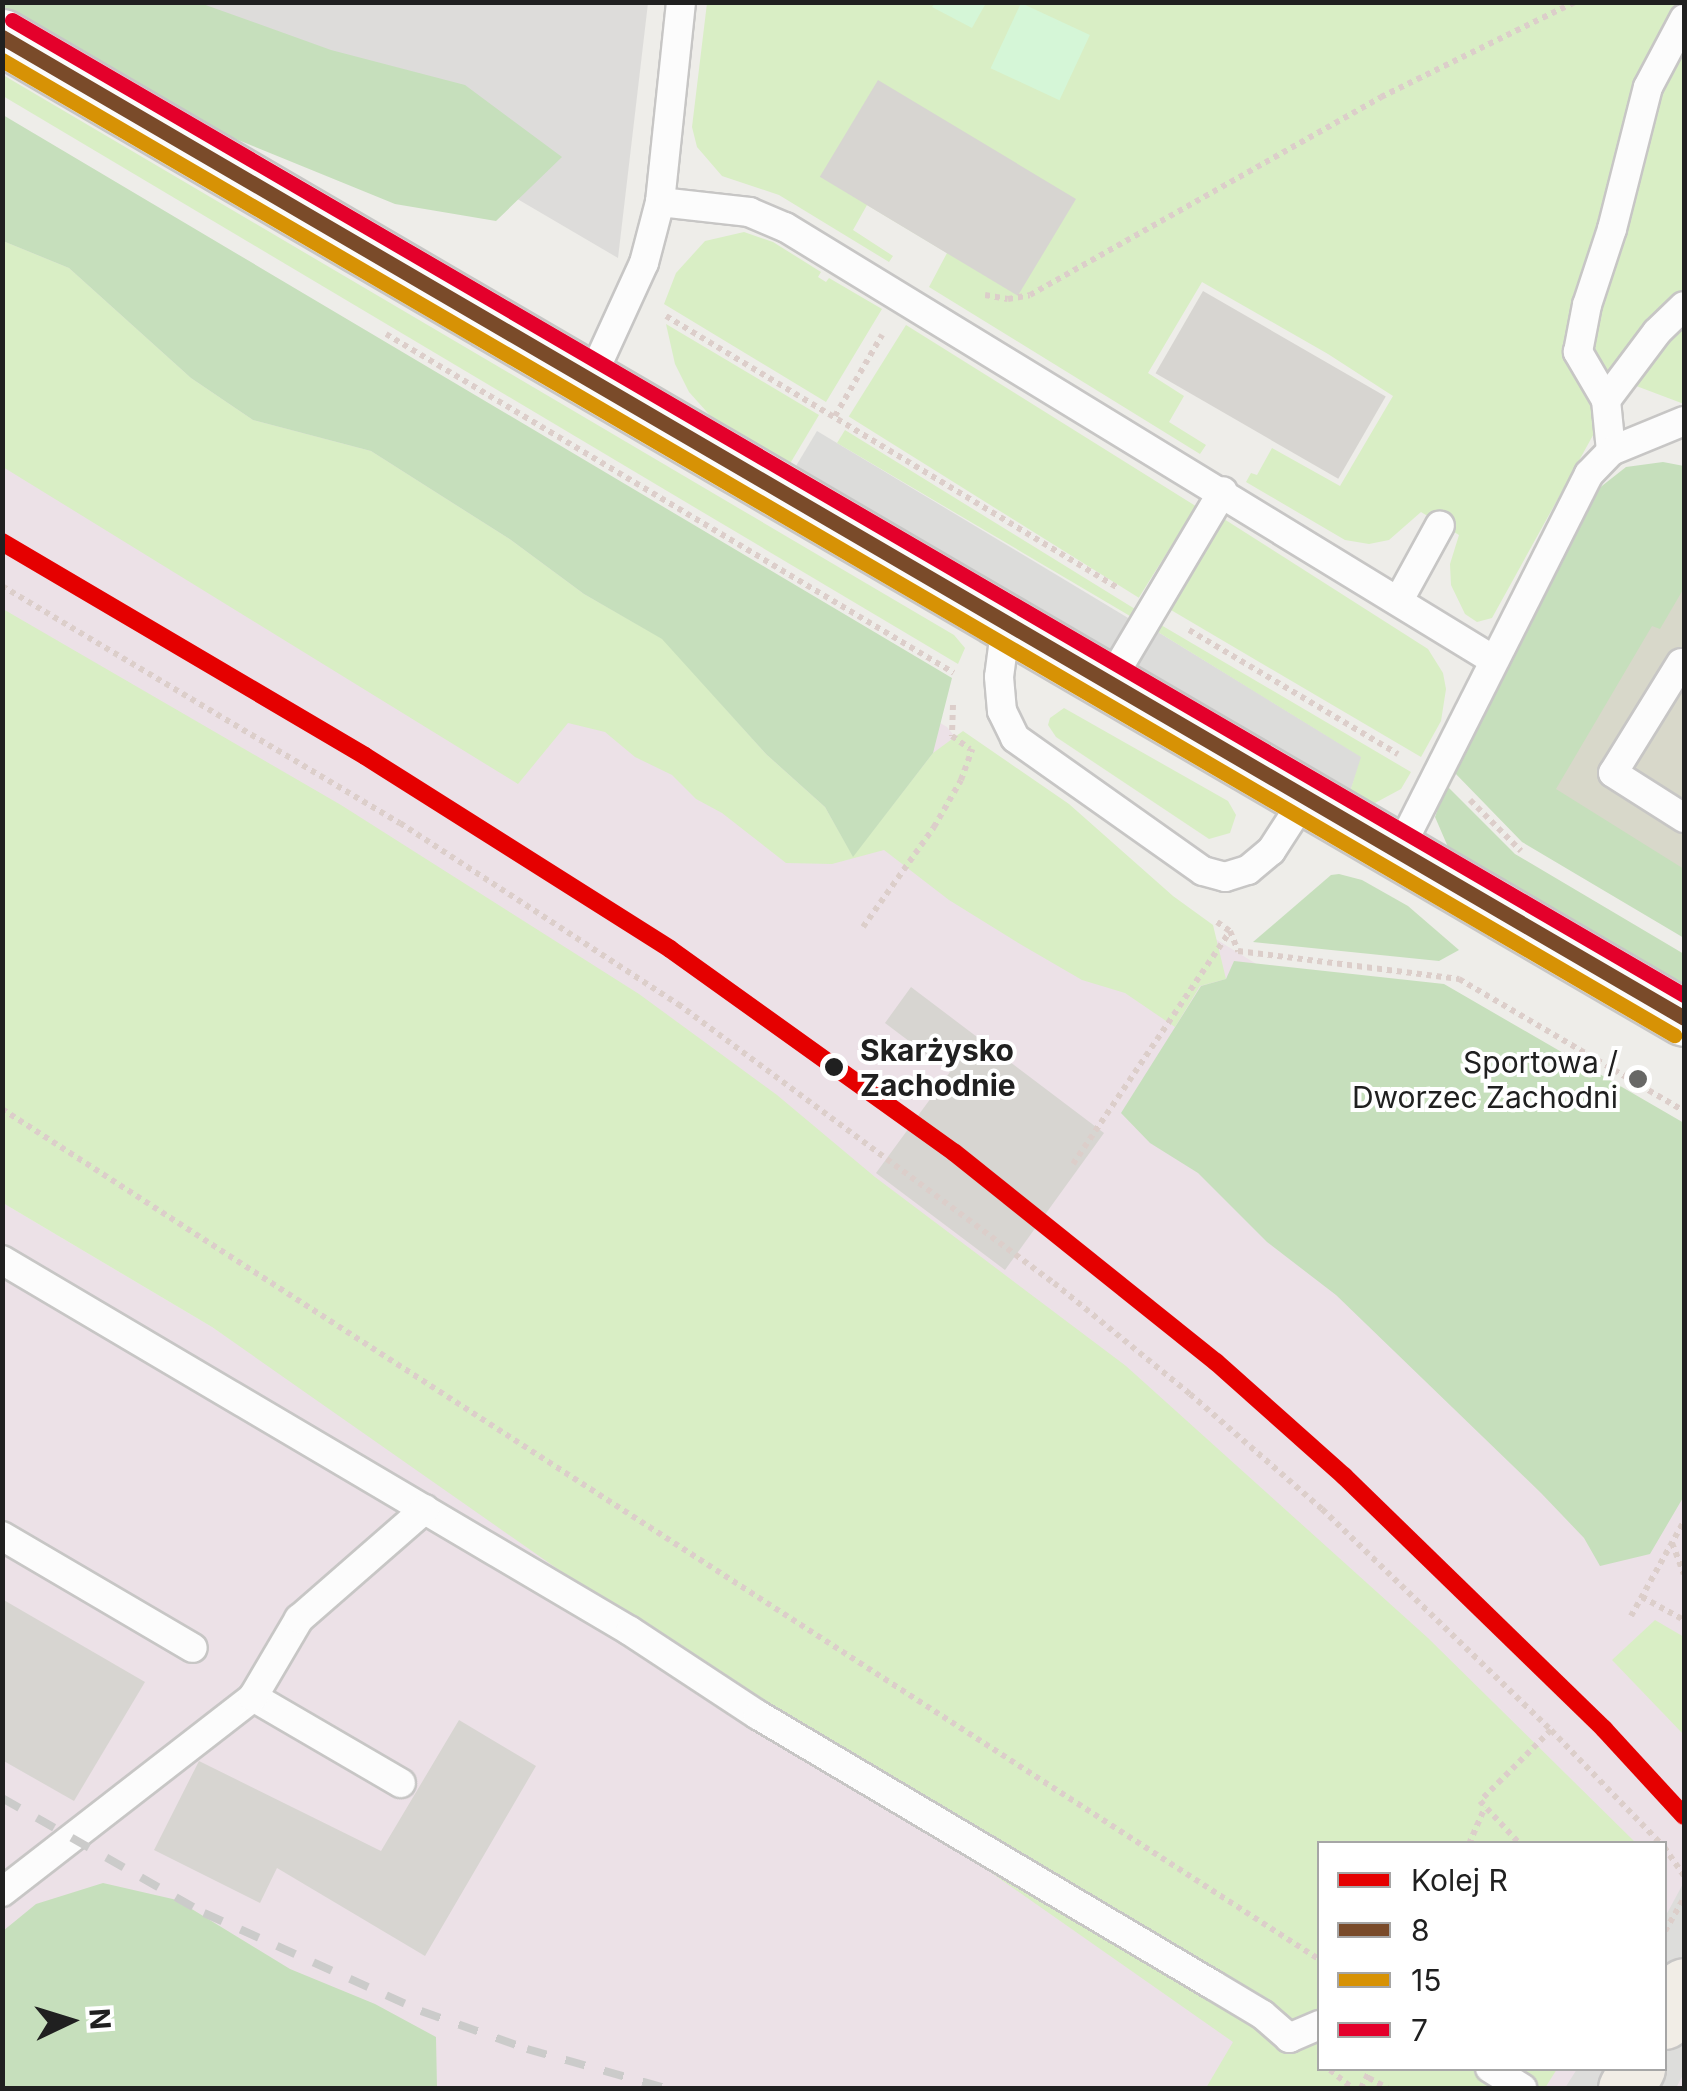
<!DOCTYPE html>
<html>
<head>
<meta charset="utf-8">
<style>
	body { margin:0 }
	#map { position:relative; width:1687px; height:2091px; overflow:hidden; background:#eeede9; font-family:Inter,sans-serif }
	div>[style] { position:absolute }
	[style*='--x'] { left:calc(var(--x)*1px); top:calc(var(--y)*1px); width:calc(var(--w)*1px); rotate:calc(var(--a)*1deg) }
	.residential>* { inset:0; background:#dddcda }
	.industrial>* { inset:0; background:#ece1e7 }
	.religious>* { inset:0; background:#dcdcda; transform-origin:0 0 }
	.construction>* { inset:0; background:#d8d8ca }
	.grass>* { inset:0; background:#d9eec5; transform-origin:0 0 }
	.forest>* { inset:0; background:#c6dfbc }
	.park>* { inset:0; background:#d5f6d7; transform-origin:0 0 }
	.pier>* { inset:0; background:#dddddb }
	.building>* { inset:0; background:#d7d5d1; transform-origin:0 0 }
	.path>* { height:6px; margin-top:-3px; transform-origin:0; background:repeating-linear-gradient(90deg,#dcceca 0 5px,transparent 0 10px) }
	.roads { filter:drop-shadow(2px 0 #c7c6c5) drop-shadow(-2px 0 #c7c6c5) drop-shadow(0 2px #c7c6c5) drop-shadow(0 -2px #c7c6c5) }
	.service>* { height:28px; margin:-14px; padding:0 14px; transform-origin:14px; border-radius:14px; background:#fcfcfc }
	.minor>* { height:55px; margin:-27.5px; padding:0 27.5px; transform-origin:27.5px; border-radius:27.5px; background:#fcfcfc }
	.primary>* { height:55px; margin:-27.5px; padding:0 27.5px; transform-origin:27.5px; border-radius:27.5px; background:#f1ede6 }
	.rail>* { height:8px; margin-top:-4px; transform-origin:0; background:repeating-linear-gradient(90deg,#cbcbca 0 20px,transparent 0 40px) }
	.bus-1>* { height:15px; margin:-7.5px; padding:0 7.5px; transform-origin:7.5px; border-radius:7.5px; background:#7a4b2a }
	.bus-2>* { height:15px; margin:-7.5px; padding:0 7.5px; transform-origin:7.5px; border-radius:7.5px; background:#d79205 }
	.bus-3>* { height:15px; margin:-7.5px; padding:0 7.5px; transform-origin:7.5px; border-radius:7.5px; background:#e4002b }
	.rail-1>* { height:18px; margin:-9px; padding:0 9px; transform-origin:9px; border-radius:9px; background:#e50000 }
	.dots>* { width:28px; height:28px; translate:-50% -50%; box-sizing:border-box; border:5px solid #fff; border-radius:50% }
	span { translate:-50% -50%; white-space:nowrap; text-align:center; line-height:1.15; -webkit-text-stroke:8px #fff; paint-order:stroke }
	.stop-label { font-size:30px; color:#202020; font-weight:700 }
	.left { translate:0 -50%; text-align:left }
	.poi-label { font-size:30px; color:#202020 }
	.right { translate:-100% -50%; text-align:right }
	.frame { position:absolute; inset:0; border:5px solid #202020; pointer-events:none }
	.legend { position:absolute; left:1317px; top:1841px; width:350px; height:230px; box-sizing:border-box; background:#fff; border:2px solid #a6a6a6; margin:0; padding:12px 18px; list-style:none; font-size:30px; color:#202020 }
	.legend li { display:flex; align-items:center; gap:20px; height:50px }
	.legend b { width:50px; border:2px solid #a6a6a6 }
	.north { position:absolute; left:20px; top:1971px; width:100px; height:100px; -webkit-text-stroke:8px #fff; paint-order:stroke; rotate:86deg; font-size:28px; font-weight:700; line-height:40px; text-align:center; color:#202020 }
	.north::after { content:''; display:block; margin:auto; width:35px; height:45px; background:#202020; clip-path:polygon(50% 0,100% 100%,50% 72%,0 100%) }
</style>
</head>
<body>
<div id="map">
	<div class="residential">
		<i style="clip-path:polygon(183px 3px,648px 3px,618px 258px)"></i>
	</div>
	<div class="industrial">
		<i style="clip-path:polygon(3px 174px,947px 727px,968px 753px,1209px 935px,1340px 1015px,1684px 1196px,1684px 2088px,3px 2088px,3px 1203px,212px 1327px,1320px 2068px,1664px 2068px,1664px 1844px,1354px 1843px,3px 738px)"></i>
	</div>
	<div class="religious">
		<i style="left:817px;top:431px;width:364px;height:46px;rotate:31deg"></i>
		<i style="clip-path:polygon(1158px 632px,1362px 757px,1349px 795px,1134px 672px)"></i>
	</div>
	<div class="construction">
		<i style="clip-path:polygon(1684px 541px,1684px 900px,1527px 803px)"></i>
	</div>
	<div class="grass">
		<i style="clip-path:polygon(707px 3px,1684px 3px,1684px 404px,1623px 381px,1492px 618px,1477px 622px,1465px 614px,1451px 585px,1450px 564px,1459px 535px,1421px 512px,1389px 540px,1369px 544px,1345px 540px,1246px 482px,1251px 473px,1257px 475px,1272px 448px,1340px 486px,1393px 396px,1328px 354px,1202px 282px,1148px 373px,1184px 396px,1169px 422px,1206px 445px,1200px 454px,929px 287px,947px 253px,867px 205px,853px 230px,893px 256px,889px 262px,779px 195px,722px 176px,697px 147px,692px 127px)"></i>
		<i style="clip-path:polygon(3px 75px,954px 635px,965px 648px,958px 664px,3px 96px)"></i>
		<i style="clip-path:polygon(744px 232px,773px 242px,821px 272px,818px 277px,826px 282px,829px 278px,882px 309px,826px 402px,664px 304px,676px 273px,705px 241px)"></i>
		<i style="clip-path:polygon(3px 241px,69px 268px,191px 378px,253px 420px,371px 451px,511px 540px,584px 594px,663px 639px,766px 754px,825px 807px,853px 856px,933px 753px,963px 731px,1069px 804px,1173px 896px,1213px 925px,1226px 979px,1200px 986px,1175px 1027px,1125px 993px,1082px 980px,1020px 944px,949px 900px,884px 850px,832px 864px,786px 863px,722px 813px,696px 799px,672px 775px,635px 757px,605px 732px,568px 723px,518px 784px,3px 467px)"></i>
		<i style="clip-path:polygon(666px 324px,819px 415px,788px 467px,715px 421px,689px 392px,675px 364px)"></i>
		<i style="left:906px;top:325px;width:342px;height:108px;rotate:32deg"></i>
		<i style="clip-path:polygon(845px 430px,1135px 609px,1130px 616px,837px 443px)"></i>
		<i style="clip-path:polygon(1224px 519px,1428px 649px,1443px 673px,1446px 689px,1441px 721px,1421px 757px,1171px 610px)"></i>
		<i style="clip-path:polygon(3px 609px,341px 805px,639px 994px,777px 1095px,875px 1177px,1126px 1366px,1428px 1638px,1636px 1843px,1320px 1844px,1320px 2068px,1557px 2069px,1545px 2088px,1206px 2088px,1233px 2042px,212px 1327px,3px 1203px)"></i>
		<i style="clip-path:polygon(1161px 625px,1411px 772px,1401px 789px,1375px 803px,1349px 795px,1361px 757px,1158px 632px)"></i>
		<i style="clip-path:polygon(1064px 708px,1228px 801px,1236px 815px,1230px 833px,1209px 839px,1056px 737px,1048px 725px,1050px 718px)"></i>
		<i style="clip-path:polygon(1655px 1620px,1684px 1637px,1684px 1735px,1612px 1660px)"></i>
	</div>
	<div class="forest">
		<i style="clip-path:polygon(2px 3px,200px 3px,331px 50px,465px 85px,562px 157px,496px 221px,395px 204px,216px 131px,3px 17px)"></i>
		<i style="clip-path:polygon(3px 115px,952px 678px,933px 753px,853px 857px,825px 807px,766px 754px,662px 639px,584px 594px,511px 540px,371px 451px,253px 420px,191px 378px,69px 268px,3px 241px)"></i>
		<i style="clip-path:polygon(1663px 462px,1684px 466px,1684px 588px,1660px 629px,1652px 626px,1556px 789px,1684px 869px,1684px 938px,1522px 842px,1453px 771px,1598px 489px,1626px 467px)"></i>
		<i style="clip-path:polygon(1446px 785px,1515px 854px,1684px 954px,1684px 1002px,1448px 847px,1435px 817px)"></i>
		<i style="clip-path:polygon(1339px 874px,1362px 880px,1408px 906px,1459px 950px,1439px 961px,1253px 942px,1331px 875px)"></i>
		<i style="clip-path:polygon(1234px 961px,1444px 984px,1684px 1123px,1684px 1496px,1650px 1554px,1600px 1566px,1584px 1538px,1541px 1493px,1336px 1295px,1267px 1242px,1198px 1173px,1150px 1143px,1121px 1113px,1201px 986px,1226px 979px)"></i>
		<i style="clip-path:polygon(103px 1883px,177px 1900px,290px 1969px,375px 2004px,436px 2037px,437px 2088px,3px 2088px,3px 1931px,36px 1904px)"></i>
	</div>
	<div class="park">
		<i style="clip-path:polygon(935px 3px,935px 2px,986px 3px,972px 28px,932px 7px)"></i>
		<i style="left:1021px;top:3px;width:76px;height:72px;rotate:25deg"></i>
	</div>
	<div class="pier">
		<i style="clip-path:polygon(1684px 1882px,1684px 2073px,1676px 2088px,1565px 2088px,1577px 2069px,1664px 2068px,1665px 1917px)"></i>
	</div>
	<div class="building">
		<i style="left:878px;top:80px;width:231px;height:113px;rotate:31deg"></i>
		<i style="left:1203px;top:291px;width:211px;height:95px;rotate:30deg"></i>
		<i style="clip-path:polygon(911px 987px,1104px 1133px,1005px 1270px,876px 1173px,950px 1072px,885px 1023px)"></i>
		<i style="clip-path:polygon(2px 1599px,145px 1682px,74px 1801px,2px 1760px)"></i>
		<i style="clip-path:polygon(459px 1720px,536px 1766px,425px 1956px,277px 1868px,260px 1903px,154px 1850px,199px 1761px,381px 1851px)"></i>
	</div>
	<div class="path">
		<i style="--x:985;--y:295;--w:23;--a:10"></i>
		<i style="--x:1008;--y:299;--w:22;--a:-10"></i>
		<i style="--x:1030;--y:295;--w:403;--a:-29.4"></i>
		<i style="--x:1381;--y:97;--w:216;--a:-26.1"></i>
		<i style="--x:666;--y:316;--w:528;--a:31.04"></i>
		<i style="--x:386;--y:334;--w:661;--a:30.83"></i>
		<i style="--x:835;--y:416;--w:94;--a:-59.9"></i>
		<i style="--x:2;--y:586;--w:463;--a:30.8"></i>
		<i style="--x:400;--y:823;--w:332;--a:33.1"></i>
		<i style="--x:678;--y:1004;--w:468;--a:36.6"></i>
		<i style="--x:1054;--y:1283;--w:176;--a:39.2"></i>
		<i style="--x:1190;--y:1394;--w:175;--a:41.1"></i>
		<i style="--x:1322;--y:1509;--w:318;--a:44"></i>
		<i style="--x:1551;--y:1730;--w:100;--a:135"></i>
		<i style="--x:1480;--y:1801;--w:59;--a:47.1"></i>
		<i style="--x:1189;--y:630;--w:243;--a:30.7"></i>
		<i style="--x:953;--y:705;--w:31;--a:92"></i>
		<i style="--x:952;--y:736;--w:22;--a:36"></i>
		<i style="--x:1470;--y:800;--w:72;--a:45"></i>
		<i style="--x:1217;--y:922;--w:16;--a:35"></i>
		<i style="--x:1230;--y:931;--w:22;--a:68"></i>
		<i style="--x:1238;--y:951;--w:223;--a:7.2"></i>
		<i style="--x:1459;--y:979;--w:261;--a:30.4"></i>
		<i style="--x:863;--y:927;--w:123;--a:-54.6"></i>
		<i style="--x:934;--y:827;--w:54;--a:-60.1"></i>
		<i style="--x:961;--y:780;--w:33;--a:-70"></i>
		<i style="--x:2;--y:1109;--w:1569;--a:32.85"></i>
		<i style="--x:1073;--y:1164;--w:281;--a:-56"></i>
		<i style="--x:1672;--y:1543;--w:33;--a:69"></i>
		<i style="--x:1642;--y:1597;--w:48;--a:28.7"></i>
		<i style="--x:1631;--y:1616;--w:109;--a:-60.8"></i>
		<i style="--x:1551;--y:1730;--w:158;--a:46"></i>
		<i style="--x:1469;--y:1844;--w:40;--a:-66.6"></i>
		<i style="--x:1664;--y:1847;--w:35;--a:55"></i>
		<i style="--x:1665;--y:1931;--w:38;--a:-60"></i>
		<i style="--x:1330;--y:2070;--w:28;--a:39"></i>
		<i style="--x:1369;--y:2078;--w:21;--a:29"></i>
		<i style="--x:1361;--y:2088;--w:22;--a:-63"></i>
	</div>
	<div class="roads">
		<div class="service">
			<i style="--x:660;--y:202;--w:201;--a:-84"></i>
			<i style="--x:589;--y:383;--w:132;--a:-65.4"></i>
			<i style="--x:644;--y:263;--w:63;--a:-75.3"></i>
			<i style="--x:660;--y:202;--w:90;--a:6.4"></i>
			<i style="--x:749;--y:212;--w:39;--a:23"></i>
			<i style="--x:785;--y:227;--w:829;--a:31.43"></i>
			<i style="--x:1606;--y:400;--w:56;--a:-120.3"></i>
			<i style="--x:1578;--y:352;--w:48;--a:-79.2"></i>
			<i style="--x:1587;--y:305;--w:80;--a:-71.8"></i>
			<i style="--x:1612;--y:229;--w:146;--a:-75.8"></i>
			<i style="--x:1648;--y:87;--w:77;--a:-62.1"></i>
			<i style="--x:1611;--y:451;--w:51;--a:-95.6"></i>
			<i style="--x:1606;--y:400;--w:85;--a:-53.1"></i>
			<i style="--x:1657;--y:332;--w:37;--a:-44"></i>
			<i style="--x:1399;--y:600;--w:85;--a:-61.3"></i>
			<i style="--x:1006;--y:624;--w:53;--a:97.5"></i>
			<i style="--x:999;--y:677;--w:34;--a:85"></i>
			<i style="--x:1002;--y:711;--w:30;--a:64"></i>
			<i style="--x:1015;--y:738;--w:230;--a:35.3"></i>
			<i style="--x:1203;--y:871;--w:23;--a:15"></i>
			<i style="--x:1225;--y:877;--w:24;--a:-17"></i>
			<i style="--x:1248;--y:870;--w:30;--a:-40"></i>
			<i style="--x:1271;--y:851;--w:64;--a:-57.1"></i>
			<i style="--x:1681;--y:663;--w:129;--a:121.7"></i>
			<i style="--x:1613;--y:773;--w:84;--a:32.4"></i>
			<i style="--x:1109;--y:683;--w:223;--a:-59.3"></i>
			<i style="--x:1399;--y:850;--w:421;--a:-63.2"></i>
			<i style="--x:1589;--y:474;--w:32;--a:-46"></i>
			<i style="--x:1611;--y:451;--w:79;--a:-22.3"></i>
			<i style="--x:2;--y:1260;--w:729;--a:30.57"></i>
			<i style="--x:630;--y:1631;--w:153;--a:33.3"></i>
			<i style="--x:758;--y:1715;--w:529;--a:30.69"></i>
			<i style="--x:1213;--y:1985;--w:58;--a:31"></i>
			<i style="--x:1263;--y:2015;--w:35;--a:41"></i>
			<i style="--x:1289;--y:2038;--w:34;--a:-23"></i>
			<i style="--x:2;--y:1536;--w:221;--a:30.4"></i>
			<i style="--x:253;--y:1697;--w:171;--a:30.2"></i>
			<i style="--x:2;--y:1892;--w:318;--a:-37.8"></i>
			<i style="--x:253;--y:1697;--w:91;--a:-59.5"></i>
			<i style="--x:299;--y:1619;--w:167;--a:-41.1"></i>
			<i style="--x:1490;--y:2068;--w:38;--a:32"></i>
		</div>
		<div class="minor">
			<i style="--x:2;--y:37;--w:1947;--a:30.25"></i>
		</div>
		<div class="primary">
			<i style="--x:1664;--y:2021;--w:40;--a:-60.3"></i>
			<i style="--x:1626;--y:2088;--w:23;--a:-61"></i>
		</div>
	</div>
	<div class="rail">
		<i style="--x:2;--y:1798;--w:232;--a:29.7"></i>
		<i style="--x:204;--y:1913;--w:238;--a:24.3"></i>
		<i style="--x:421;--y:2011;--w:113;--a:19.7"></i>
		<i style="--x:527;--y:2049;--w:143;--a:15.8"></i>
	</div>
	<div class="bus-1">
		<i style="--x:2;--y:37;--w:1947;--a:30.25"></i>
	</div>
	<div class="bus-2">
		<i style="--x:2;--y:60;--w:1936;--a:30.25"></i>
	</div>
	<div class="bus-3">
		<i style="--x:12;--y:20;--w:1936;--a:30.25"></i>
	</div>
	<div class="rail-1">
		<i style="--x:2;--y:542;--w:421;--a:30.5"></i>
		<i style="--x:365;--y:756;--w:361;--a:32.3"></i>
		<i style="--x:670;--y:949;--w:350;--a:35.6"></i>
		<i style="--x:955;--y:1153;--w:334;--a:38.7"></i>
		<i style="--x:1216;--y:1362;--w:171;--a:41.7"></i>
		<i style="--x:1344;--y:1476;--w:363;--a:44.2"></i>
		<i style="--x:1604;--y:1729;--w:118;--a:47.4"></i>
	</div>
	<div class="dots">
		<i style="left:834px;top:1067px;background:#202020"></i>
		<i style="left:1638px;top:1079px;background:#686866"></i>
	</div>
	<div class="stop-label">
		<span class="left" style="left:860px;top:1067px">Skarżysko<br>Zachodnie</span>
	</div>
	<div class="poi-label">
		<span class="right" style="left:1618px;top:1079px">Sportowa /<br>Dworzec Zachodni</span>
	</div>
	<div class="frame"></div>
	<ul class="legend">
	<li><b style="height:12px;background:#e50000"></b>Kolej R</li>
	<li><b style="height:12px;background:#7a4b2a"></b>8</li>
	<li><b style="height:12px;background:#d79205"></b>15</li>
	<li><b style="height:12px;background:#e4002b"></b>7</li>
	</ul>
	<div class="north">N</div>
</div>
</body>
</html>
